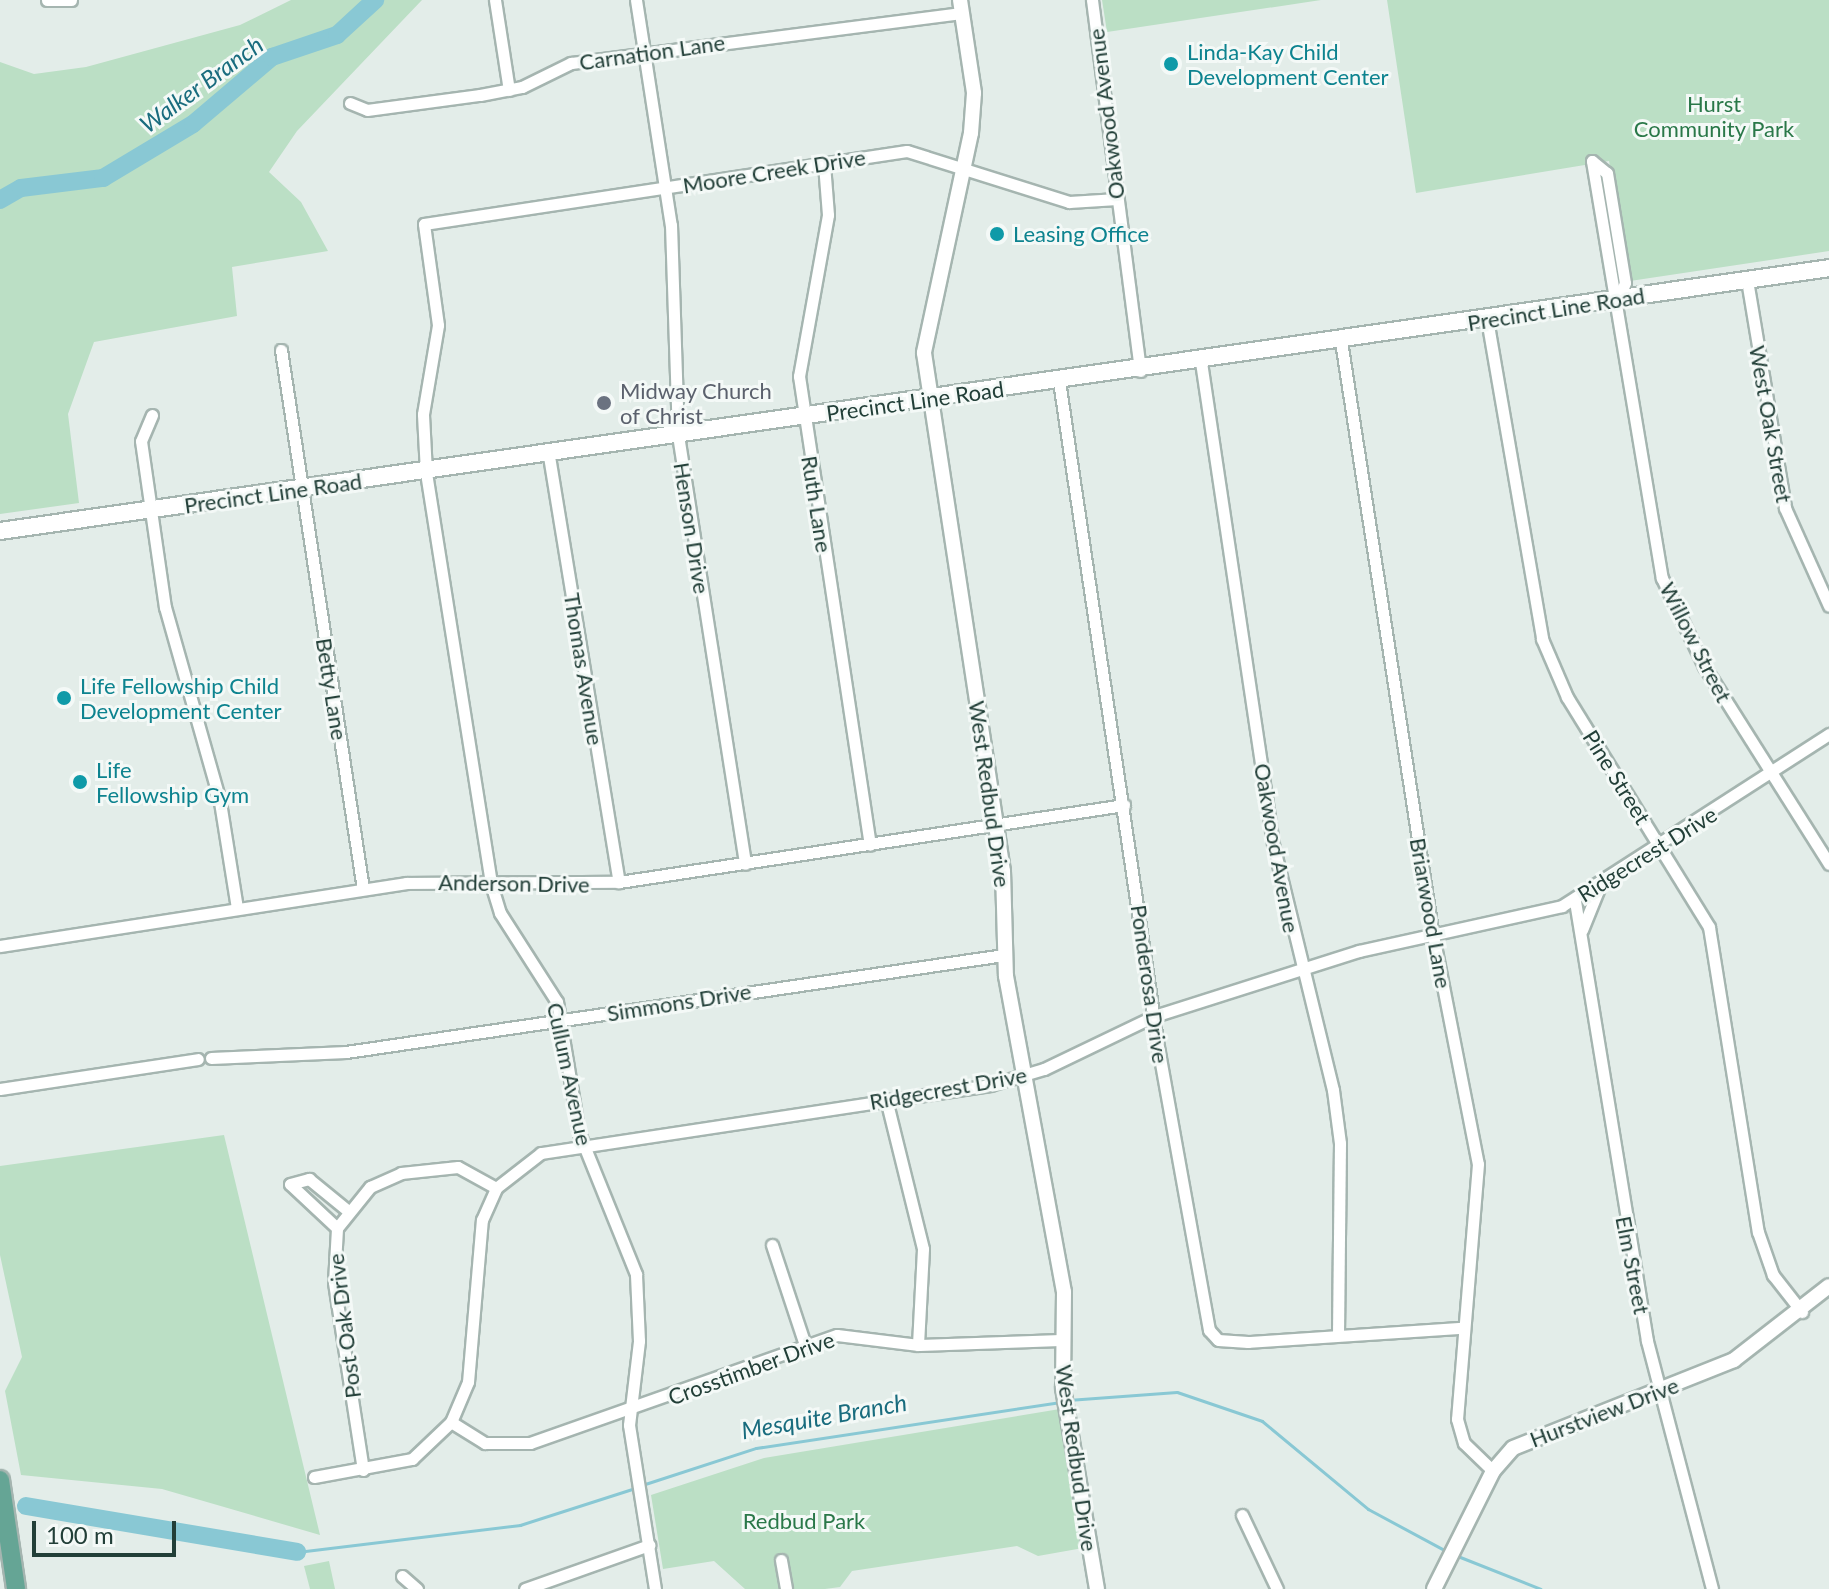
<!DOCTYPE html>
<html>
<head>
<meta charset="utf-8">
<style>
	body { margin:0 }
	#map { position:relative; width:1829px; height:1589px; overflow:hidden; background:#e3ede9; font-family:Lato,sans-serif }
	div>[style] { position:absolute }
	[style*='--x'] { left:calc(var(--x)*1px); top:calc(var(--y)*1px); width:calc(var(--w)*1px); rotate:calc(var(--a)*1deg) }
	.green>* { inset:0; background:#bbdfc5 }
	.stream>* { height:3px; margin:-1.5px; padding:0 1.5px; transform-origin:1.5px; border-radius:1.5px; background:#89c8d4 }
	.river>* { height:18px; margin:-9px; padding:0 9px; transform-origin:9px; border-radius:9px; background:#89c8d4 }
	.roads { filter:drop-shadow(2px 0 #a5b5b0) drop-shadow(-2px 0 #a5b5b0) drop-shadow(0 2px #a5b5b0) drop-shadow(0 -2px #a5b5b0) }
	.minor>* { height:11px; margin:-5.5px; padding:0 5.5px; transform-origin:5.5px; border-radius:5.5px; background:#fff }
	.tertiary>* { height:14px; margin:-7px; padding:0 7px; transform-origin:7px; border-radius:7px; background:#fff }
	.secondary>* { height:16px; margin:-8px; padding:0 8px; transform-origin:8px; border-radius:8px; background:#fff }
	.primary>* { height:18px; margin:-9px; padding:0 9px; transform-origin:9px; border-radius:9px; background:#65a595 }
	.dots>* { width:22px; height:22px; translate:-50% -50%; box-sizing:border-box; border:4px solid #f4f9f7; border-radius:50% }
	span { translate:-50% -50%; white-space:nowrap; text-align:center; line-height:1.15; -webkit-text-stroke:6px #f4f9f7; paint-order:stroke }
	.culture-label { font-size:22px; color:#0d838f }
	.left { translate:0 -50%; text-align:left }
	.street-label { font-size:22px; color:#223f38 }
	.park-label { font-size:22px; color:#2a7849 }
	.worship-label { font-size:22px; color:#5b616d }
	.water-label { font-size:24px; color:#196c7e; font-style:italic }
	.scale { position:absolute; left:32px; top:1521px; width:144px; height:36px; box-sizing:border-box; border:4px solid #223f38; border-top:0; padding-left:10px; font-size:24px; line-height:28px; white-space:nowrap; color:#223f38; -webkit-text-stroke:6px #f4f9f7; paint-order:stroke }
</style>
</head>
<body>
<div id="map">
	<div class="green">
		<i style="clip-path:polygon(291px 0,422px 0,297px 131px,269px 172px,301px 202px,328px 251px,232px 267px,237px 316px,94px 342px,68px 414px,79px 503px,0 514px,0 62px,34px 74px,86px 67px,240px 25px)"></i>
		<i style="clip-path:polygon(1102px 0,1321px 0,1107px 32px)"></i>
		<i style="clip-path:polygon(1387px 0,1829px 0,1829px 251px,1630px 281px,1609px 161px,1416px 193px)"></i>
		<i style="clip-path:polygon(224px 1135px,320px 1535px,162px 1489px,21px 1475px,5px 1391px,22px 1357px,0 1255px,0 1166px)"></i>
		<i style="clip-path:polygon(1060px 1409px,1083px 1548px,1038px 1556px,1017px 1546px,852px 1571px,840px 1587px,825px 1589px,745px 1589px,714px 1561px,663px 1569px,651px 1495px,764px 1458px)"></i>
		<i style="clip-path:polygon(329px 1561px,335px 1589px,310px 1589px,304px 1566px)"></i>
	</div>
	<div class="stream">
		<i style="--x:1068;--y:1400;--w:109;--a:-4.2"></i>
		<i style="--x:1177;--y:1392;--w:90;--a:18.8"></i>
		<i style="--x:1262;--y:1421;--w:138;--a:39.7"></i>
		<i style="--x:1368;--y:1509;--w:91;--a:28.3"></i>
		<i style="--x:642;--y:1485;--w:120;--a:-18"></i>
		<i style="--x:756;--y:1448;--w:308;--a:-8.6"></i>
		<i style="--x:297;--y:1552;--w:225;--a:-6.9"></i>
		<i style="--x:520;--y:1525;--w:121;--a:-17.8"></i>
		<i style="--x:1455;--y:1555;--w:92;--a:21.6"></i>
	</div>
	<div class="river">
		<i style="--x:0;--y:200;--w:24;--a:-30"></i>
		<i style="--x:21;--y:188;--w:83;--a:-7"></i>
		<i style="--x:103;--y:178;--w:105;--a:-31"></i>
		<i style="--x:193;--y:124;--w:104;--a:-40.3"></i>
		<i style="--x:272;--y:57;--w:69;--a:-18.7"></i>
		<i style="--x:337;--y:35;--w:52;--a:-42.6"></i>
		<i style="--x:26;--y:1506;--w:275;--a:9.6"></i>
	</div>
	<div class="roads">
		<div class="minor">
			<i style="--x:47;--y:0;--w:24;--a:0"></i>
			<i style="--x:495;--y:0;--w:91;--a:81.2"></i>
			<i style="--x:636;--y:0;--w:228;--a:81.2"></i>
			<i style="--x:671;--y:225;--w:210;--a:88.1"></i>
			<i style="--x:678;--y:435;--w:434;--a:81.1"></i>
			<i style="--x:1092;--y:0;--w:374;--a:82.6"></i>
			<i style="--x:350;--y:103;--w:18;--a:22"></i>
			<i style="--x:367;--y:110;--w:114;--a:-7.6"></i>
			<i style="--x:480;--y:95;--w:43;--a:-10.8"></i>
			<i style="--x:522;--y:87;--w:55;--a:-26.1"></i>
			<i style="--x:571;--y:63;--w:394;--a:-7.3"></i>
			<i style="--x:1592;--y:161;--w:423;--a:80.5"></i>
			<i style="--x:1662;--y:578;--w:98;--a:64.5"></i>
			<i style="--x:1704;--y:666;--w:234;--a:57.7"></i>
			<i style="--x:1592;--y:161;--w:19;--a:39"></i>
			<i style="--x:1607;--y:173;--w:111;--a:80.7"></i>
			<i style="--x:1625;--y:283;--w:17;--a:114"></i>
			<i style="--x:824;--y:164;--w:51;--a:85.5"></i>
			<i style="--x:828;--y:215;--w:164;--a:100.2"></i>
			<i style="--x:799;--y:376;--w:474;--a:81.4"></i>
			<i style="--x:1747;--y:280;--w:231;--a:80.5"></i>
			<i style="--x:1785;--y:508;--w:107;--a:65.8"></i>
			<i style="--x:1487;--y:319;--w:325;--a:80.2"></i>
			<i style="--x:1542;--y:639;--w:63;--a:66.7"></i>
			<i style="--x:1567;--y:697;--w:270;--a:58.3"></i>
			<i style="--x:1709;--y:927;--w:309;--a:80.9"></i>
			<i style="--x:1758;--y:1232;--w:46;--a:70.8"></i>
			<i style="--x:1773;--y:1275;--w:47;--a:51.9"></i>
			<i style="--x:1341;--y:341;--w:596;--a:81.22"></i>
			<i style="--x:1432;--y:930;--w:238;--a:78.9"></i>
			<i style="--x:1478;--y:1164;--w:256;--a:94.7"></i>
			<i style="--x:1457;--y:1419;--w:25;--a:74"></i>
			<i style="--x:1464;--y:1443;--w:40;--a:44"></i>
			<i style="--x:281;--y:350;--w:545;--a:81.35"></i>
			<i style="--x:1201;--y:362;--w:491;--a:81.5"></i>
			<i style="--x:1274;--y:848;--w:249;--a:76.3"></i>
			<i style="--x:1333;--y:1090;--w:53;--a:82.5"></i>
			<i style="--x:1340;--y:1143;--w:190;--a:90.6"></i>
			<i style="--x:1059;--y:381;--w:667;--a:81.55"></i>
			<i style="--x:1157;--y:1041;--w:294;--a:79.8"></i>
			<i style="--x:1209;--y:1330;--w:13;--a:48"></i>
			<i style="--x:1218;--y:1340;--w:30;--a:4"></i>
			<i style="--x:1248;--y:1342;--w:213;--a:-3.8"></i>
			<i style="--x:152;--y:415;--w:28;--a:113"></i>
			<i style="--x:141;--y:441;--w:168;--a:81.8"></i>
			<i style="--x:165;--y:607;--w:203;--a:74.2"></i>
			<i style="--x:220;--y:802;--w:107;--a:80.9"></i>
			<i style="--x:549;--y:456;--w:432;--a:80.7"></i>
			<i style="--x:1575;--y:901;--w:446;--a:80.7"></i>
			<i style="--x:1647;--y:1341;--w:256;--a:75.3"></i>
			<i style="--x:1582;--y:930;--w:45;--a:-68"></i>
			<i style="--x:0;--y:946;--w:411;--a:-8.8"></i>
			<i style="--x:406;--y:883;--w:213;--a:-0.3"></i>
			<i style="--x:619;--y:882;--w:511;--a:-8.67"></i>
			<i style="--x:211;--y:1058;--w:135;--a:-2.5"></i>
			<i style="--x:346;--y:1052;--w:665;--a:-8.39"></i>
			<i style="--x:0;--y:1089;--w:200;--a:-8.6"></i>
			<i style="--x:886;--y:1099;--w:154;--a:76.1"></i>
			<i style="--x:923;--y:1249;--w:96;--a:93"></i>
			<i style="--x:337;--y:1228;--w:64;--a:-136.9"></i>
			<i style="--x:290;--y:1184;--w:20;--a:-15"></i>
			<i style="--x:309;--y:1179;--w:49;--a:39.2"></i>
			<i style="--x:772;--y:1245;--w:105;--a:71.7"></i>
			<i style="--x:451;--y:1422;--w:40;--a:32"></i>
			<i style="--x:485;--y:1443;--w:45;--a:0"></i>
			<i style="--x:530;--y:1443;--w:325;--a:-19.4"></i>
			<i style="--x:837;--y:1335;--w:82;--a:7"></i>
			<i style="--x:918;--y:1345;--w:144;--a:-2"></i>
			<i style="--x:363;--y:1470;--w:190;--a:-98.8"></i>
			<i style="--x:334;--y:1282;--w:54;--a:-86.8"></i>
			<i style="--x:337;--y:1228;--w:53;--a:-51.2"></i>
			<i style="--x:370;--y:1187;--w:34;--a:-24"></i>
			<i style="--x:401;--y:1173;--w:57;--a:-6"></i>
			<i style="--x:458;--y:1167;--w:43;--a:28.9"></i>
			<i style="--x:314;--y:1477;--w:100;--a:-10.4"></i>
			<i style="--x:412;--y:1459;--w:54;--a:-43.5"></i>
			<i style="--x:451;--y:1422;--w:43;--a:-67"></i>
			<i style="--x:468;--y:1382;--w:163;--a:-85.1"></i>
			<i style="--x:482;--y:1220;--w:35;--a:-66"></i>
			<i style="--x:496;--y:1188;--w:57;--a:-37.9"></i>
			<i style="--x:541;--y:1153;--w:454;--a:-8.6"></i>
			<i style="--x:990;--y:1085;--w:56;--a:-16.5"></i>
			<i style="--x:1044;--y:1069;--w:122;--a:-25.7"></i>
			<i style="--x:1154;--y:1016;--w:215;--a:-17.6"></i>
			<i style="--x:1359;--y:951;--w:208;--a:-12.5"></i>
			<i style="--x:1562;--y:906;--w:318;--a:-32.8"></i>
			<i style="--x:1242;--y:1515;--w:82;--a:64.7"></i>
			<i style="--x:781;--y:1560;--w:29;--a:80"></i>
			<i style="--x:402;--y:1576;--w:20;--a:41"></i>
			<i style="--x:525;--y:1589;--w:132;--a:-19.5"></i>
			<i style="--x:655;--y:1589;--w:166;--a:-99"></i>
			<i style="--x:629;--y:1425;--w:85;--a:-83.2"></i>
			<i style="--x:639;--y:1341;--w:67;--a:-92.6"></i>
			<i style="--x:636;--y:1274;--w:152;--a:-112"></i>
			<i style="--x:579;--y:1133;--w:133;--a:-99.5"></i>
			<i style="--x:557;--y:1002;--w:106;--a:-122.6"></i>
			<i style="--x:500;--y:913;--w:31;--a:-107"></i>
			<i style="--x:491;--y:883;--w:416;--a:-99"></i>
			<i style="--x:426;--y:472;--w:58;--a:-93"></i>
			<i style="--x:423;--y:414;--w:90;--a:-80.4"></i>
			<i style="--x:438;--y:325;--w:102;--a:-97.9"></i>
			<i style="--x:424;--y:224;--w:488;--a:-8.6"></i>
			<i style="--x:907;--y:151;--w:170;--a:17.5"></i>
			<i style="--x:1069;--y:202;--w:48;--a:-3.6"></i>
		</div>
		<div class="tertiary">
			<i style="--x:960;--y:0;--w:94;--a:81.4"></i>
			<i style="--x:974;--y:93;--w:40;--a:94.3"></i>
			<i style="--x:971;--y:133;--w:225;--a:102.1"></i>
			<i style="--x:924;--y:353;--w:524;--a:81.33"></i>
			<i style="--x:1003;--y:871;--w:105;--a:88.4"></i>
			<i style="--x:1006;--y:976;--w:321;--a:79.6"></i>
			<i style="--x:1064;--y:1292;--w:96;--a:90.6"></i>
			<i style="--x:1063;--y:1388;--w:204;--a:80.4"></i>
			<i style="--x:1434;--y:1589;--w:132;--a:-63.4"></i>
			<i style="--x:1493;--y:1471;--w:30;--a:-49"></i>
			<i style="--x:1513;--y:1448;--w:238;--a:-21.7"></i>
			<i style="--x:1734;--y:1360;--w:120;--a:-37.9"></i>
		</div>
		<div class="secondary">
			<i style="--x:0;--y:531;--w:1848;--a:-8.18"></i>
		</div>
		<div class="primary">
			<i style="--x:0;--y:1480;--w:110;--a:81.6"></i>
		</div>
	</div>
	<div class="dots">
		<i style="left:1171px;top:64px;background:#0f9aa8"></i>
		<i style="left:997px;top:234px;background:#0f9aa8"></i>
		<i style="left:604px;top:403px;background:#6b7280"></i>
		<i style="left:64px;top:698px;background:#0f9aa8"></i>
		<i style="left:80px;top:782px;background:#0f9aa8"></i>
	</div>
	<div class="culture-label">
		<span class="left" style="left:1187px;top:64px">Linda-Kay Child<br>Development Center</span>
		<span class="left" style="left:1013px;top:234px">Leasing Office</span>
		<span class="left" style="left:80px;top:698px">Life Fellowship Child<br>Development Center</span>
		<span class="left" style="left:96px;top:782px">Life<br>Fellowship Gym</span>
	</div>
	<div class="street-label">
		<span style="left:652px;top:52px;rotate:-8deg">Carnation Lane</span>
		<span style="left:1106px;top:114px;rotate:-97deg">Oakwood Avenue</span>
		<span style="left:774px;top:171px;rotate:-9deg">Moore Creek Drive</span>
		<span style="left:1556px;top:309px;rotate:-9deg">Precinct Line Road</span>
		<span style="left:915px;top:401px;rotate:-8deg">Precinct Line Road</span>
		<span style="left:1771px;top:424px;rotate:80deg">West Oak Street</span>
		<span style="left:273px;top:493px;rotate:-8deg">Precinct Line Road</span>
		<span style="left:817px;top:504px;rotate:81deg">Ruth Lane</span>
		<span style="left:692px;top:528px;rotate:81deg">Henson Drive</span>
		<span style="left:1696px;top:642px;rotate:63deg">Willow Street</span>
		<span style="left:584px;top:669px;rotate:81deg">Thomas Avenue</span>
		<span style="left:332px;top:689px;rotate:81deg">Betty Lane</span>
		<span style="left:1617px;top:777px;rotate:58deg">Pine Street</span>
		<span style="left:990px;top:794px;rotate:82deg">West Redbud Drive</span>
		<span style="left:1277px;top:848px;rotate:80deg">Oakwood Avenue</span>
		<span style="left:1647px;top:854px;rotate:-32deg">Ridgecrest Drive</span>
		<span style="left:514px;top:883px;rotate:1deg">Anderson Drive</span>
		<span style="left:1431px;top:913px;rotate:80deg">Briarwood Lane</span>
		<span style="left:1150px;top:984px;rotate:82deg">Ponderosa Drive</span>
		<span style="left:679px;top:1002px;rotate:-9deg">Simmons Drive</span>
		<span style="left:570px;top:1074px;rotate:78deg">Cullum Avenue</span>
		<span style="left:948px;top:1088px;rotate:-10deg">Ridgecrest Drive</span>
		<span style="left:1633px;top:1265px;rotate:79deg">Elm Street</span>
		<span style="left:344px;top:1326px;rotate:-97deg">Post Oak Drive</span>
		<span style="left:751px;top:1368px;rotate:-20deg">Crosstimber Drive</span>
		<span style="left:1604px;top:1412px;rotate:-21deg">Hurstview Drive</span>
		<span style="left:1077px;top:1458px;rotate:82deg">West Redbud Drive</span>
	</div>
	<div class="park-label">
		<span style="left:1714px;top:116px">Hurst<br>Community Park</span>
		<span style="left:804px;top:1521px">Redbud Park</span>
	</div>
	<div class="worship-label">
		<span class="left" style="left:620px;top:403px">Midway Church<br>of Christ</span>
	</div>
	<div class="water-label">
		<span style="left:201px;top:84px;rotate:-36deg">Walker Branch</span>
		<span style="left:824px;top:1416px;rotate:-10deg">Mesquite Branch</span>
	</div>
	<div class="scale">100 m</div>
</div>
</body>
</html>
